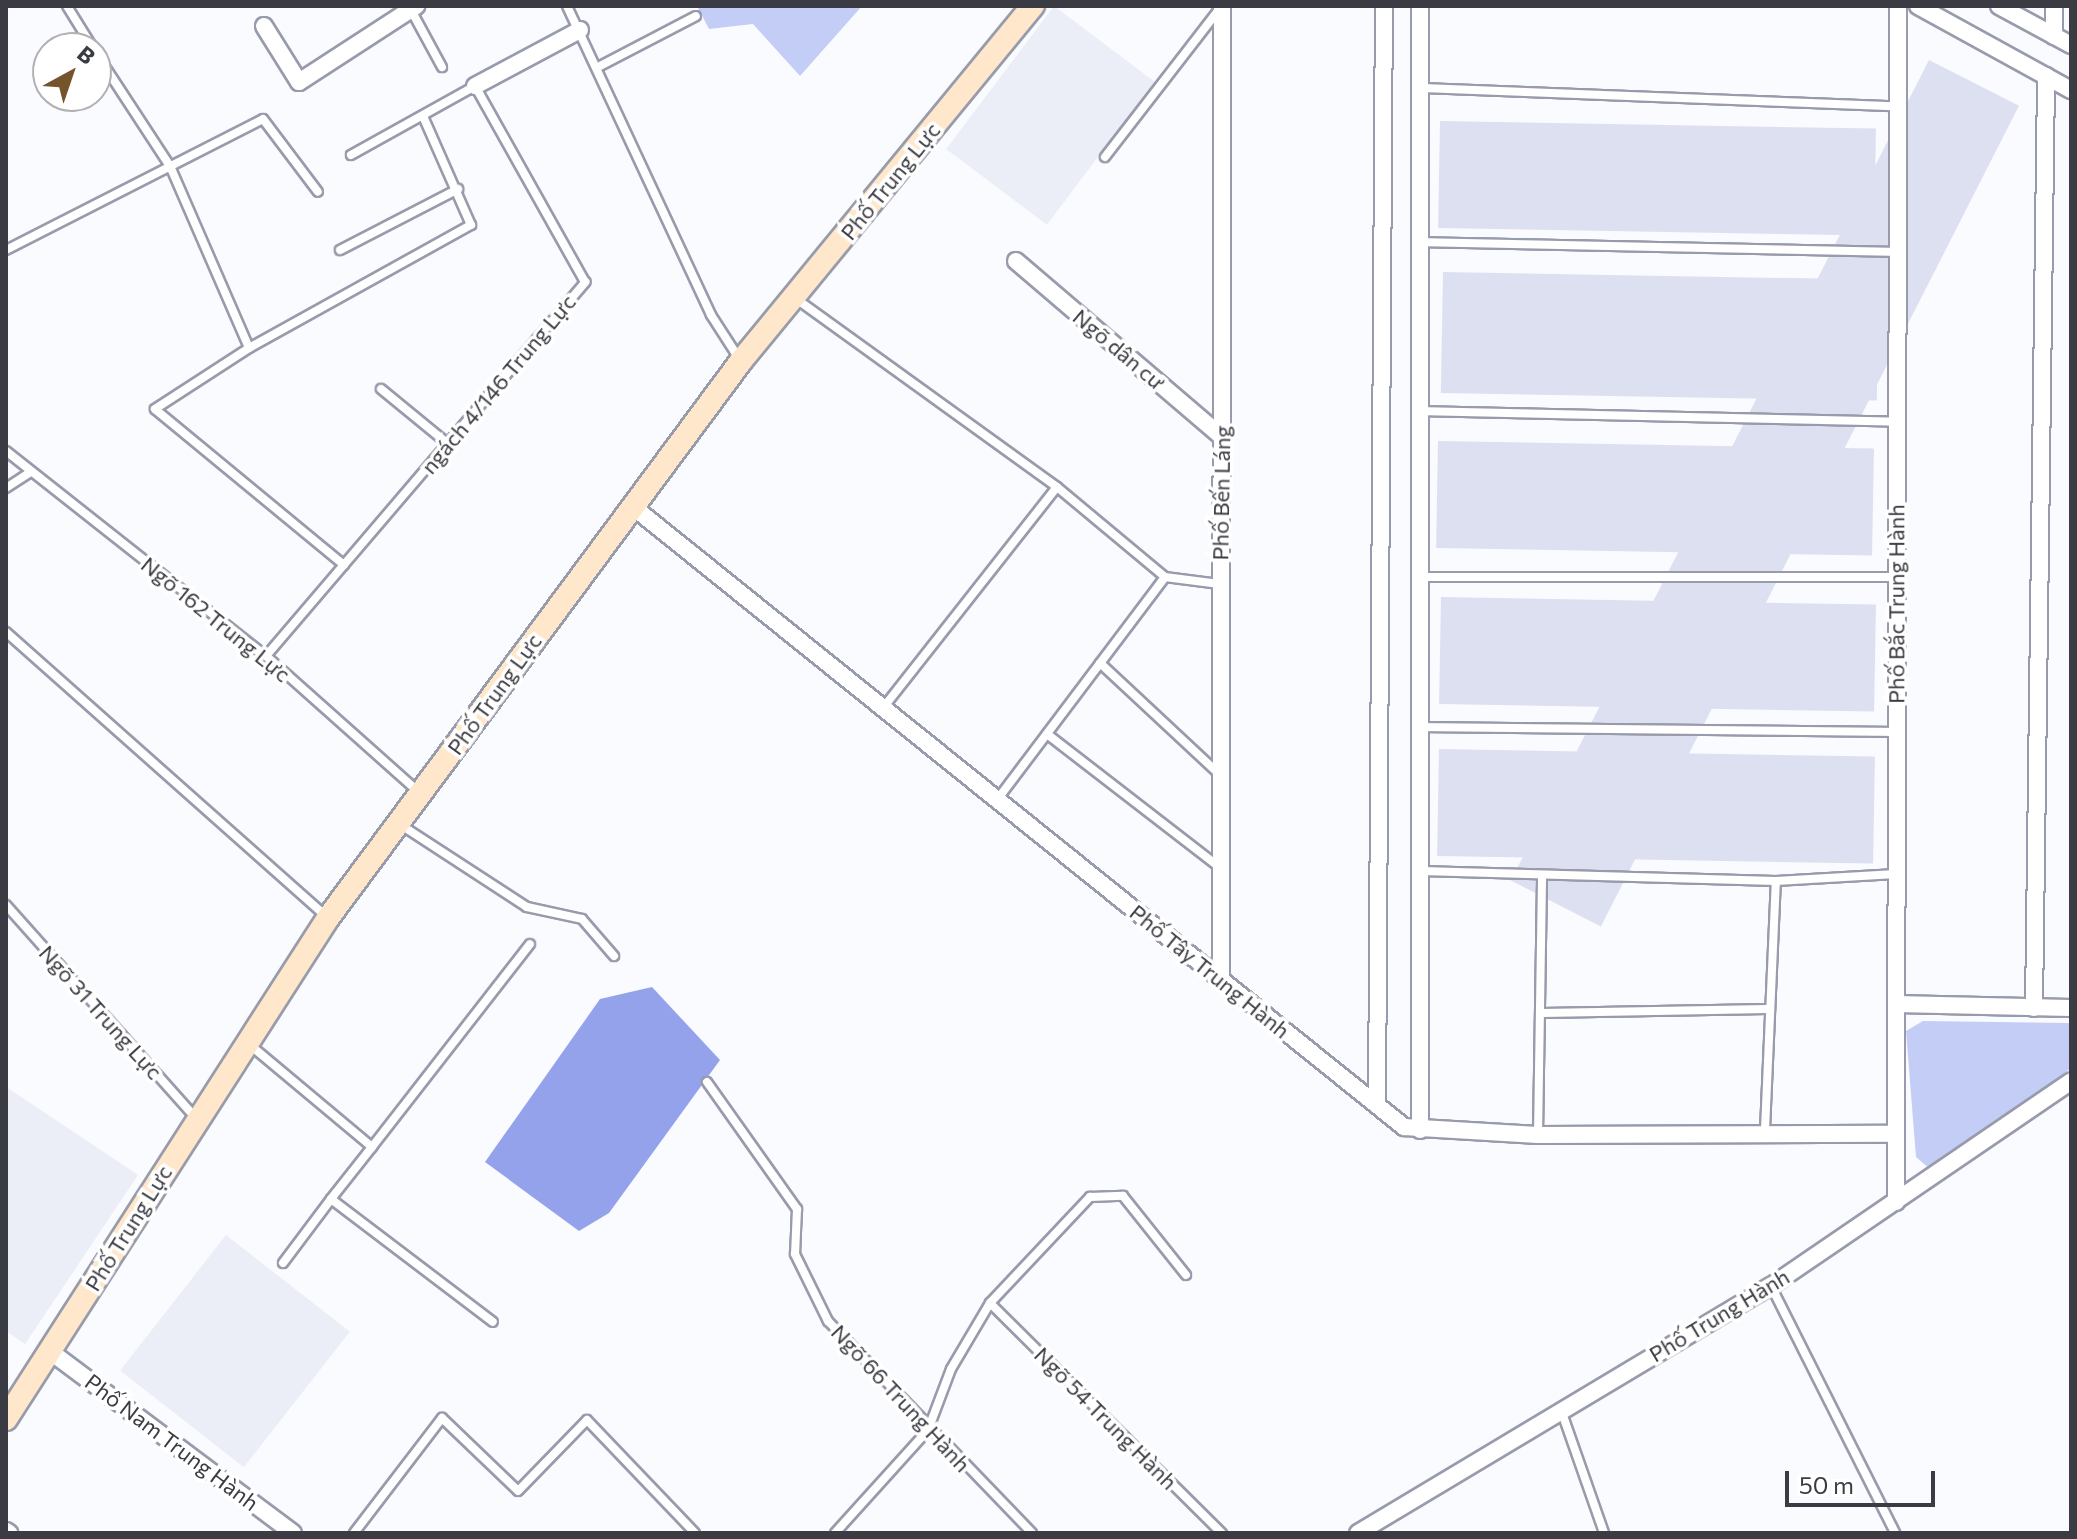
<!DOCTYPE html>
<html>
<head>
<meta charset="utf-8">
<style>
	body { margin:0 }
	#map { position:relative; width:2077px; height:1539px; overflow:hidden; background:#fafbff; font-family:Commissioner,sans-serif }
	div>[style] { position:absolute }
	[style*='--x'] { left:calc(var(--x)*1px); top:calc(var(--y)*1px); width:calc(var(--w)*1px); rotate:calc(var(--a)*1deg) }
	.built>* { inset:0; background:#ebedf7; transform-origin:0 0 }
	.green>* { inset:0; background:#c4cdf6 }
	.water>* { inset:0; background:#94a2ec }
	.building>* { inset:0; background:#dde0f0; transform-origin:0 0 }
	.roads { filter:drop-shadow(2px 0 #989bab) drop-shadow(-2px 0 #989bab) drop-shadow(0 2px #989bab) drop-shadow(0 -2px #989bab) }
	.lane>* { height:8px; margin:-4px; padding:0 4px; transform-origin:4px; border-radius:4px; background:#fff }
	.street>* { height:16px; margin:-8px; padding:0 8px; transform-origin:8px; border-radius:8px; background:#fff }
	.secondary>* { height:22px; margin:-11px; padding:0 11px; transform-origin:11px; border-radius:11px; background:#fee7ca }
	span { translate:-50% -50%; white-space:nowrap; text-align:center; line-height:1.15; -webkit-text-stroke:7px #fff; paint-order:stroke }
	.street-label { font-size:22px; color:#3b3c43 }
	.frame { position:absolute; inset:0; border:8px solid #3b3c43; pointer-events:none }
	.north { position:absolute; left:32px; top:32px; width:80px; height:80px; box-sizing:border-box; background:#fff; border:2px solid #b1b1b4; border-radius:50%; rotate:40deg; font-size:22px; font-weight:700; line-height:32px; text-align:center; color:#3b3c43 }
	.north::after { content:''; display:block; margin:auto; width:28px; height:36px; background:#75532b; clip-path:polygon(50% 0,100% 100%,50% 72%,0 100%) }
	.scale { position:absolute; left:1785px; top:1471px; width:150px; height:36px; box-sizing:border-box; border:4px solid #3b3c43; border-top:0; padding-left:10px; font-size:24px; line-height:28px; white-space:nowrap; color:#3b3c43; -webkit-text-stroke:6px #fff; paint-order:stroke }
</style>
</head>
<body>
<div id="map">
	<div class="built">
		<i style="left:1054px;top:6px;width:126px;height:179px;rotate:37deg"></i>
		<i style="clip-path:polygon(6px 1087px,138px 1175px,25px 1344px,6px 1331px)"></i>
		<i style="left:226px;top:1235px;width:157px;height:172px;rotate:38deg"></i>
	</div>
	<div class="green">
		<i style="clip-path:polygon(697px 6px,862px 6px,800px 76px,753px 24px,709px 29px)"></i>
		<i style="clip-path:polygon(1923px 1021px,2071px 1023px,2071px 1068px,1931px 1170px,1916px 1157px,1906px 1031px)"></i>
	</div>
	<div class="water">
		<i style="clip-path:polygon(652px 987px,720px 1060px,609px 1213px,579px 1231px,485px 1162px,600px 999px)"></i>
	</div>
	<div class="building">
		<i style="left:1929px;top:60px;width:101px;height:921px;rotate:27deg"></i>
		<i style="left:1440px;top:121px;width:436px;height:107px;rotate:1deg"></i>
		<i style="left:1443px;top:272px;width:436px;height:121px;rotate:1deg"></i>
		<i style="left:1438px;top:441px;width:436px;height:107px;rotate:1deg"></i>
		<i style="left:1441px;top:597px;width:435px;height:107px;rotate:1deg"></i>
		<i style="left:1439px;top:749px;width:436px;height:107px;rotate:1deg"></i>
	</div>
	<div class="roads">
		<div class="lane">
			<i style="--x:67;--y:6;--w:49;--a:58.2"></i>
			<i style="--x:567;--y:6;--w:341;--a:65"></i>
			<i style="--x:711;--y:315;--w:54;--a:57.2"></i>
			<i style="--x:411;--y:10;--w:65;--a:61.5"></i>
			<i style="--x:96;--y:53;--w:135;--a:56.8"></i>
			<i style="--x:170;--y:166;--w:198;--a:66.5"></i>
			<i style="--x:600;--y:66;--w:108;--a:-27.5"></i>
			<i style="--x:1420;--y:88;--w:476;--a:2.2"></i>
			<i style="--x:1105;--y:157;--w:190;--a:-52.3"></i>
			<i style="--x:1419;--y:242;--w:478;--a:1.2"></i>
			<i style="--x:6;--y:250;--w:288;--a:-27"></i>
			<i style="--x:263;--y:119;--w:91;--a:53"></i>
			<i style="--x:340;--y:250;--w:133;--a:-27.3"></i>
			<i style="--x:795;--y:298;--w:323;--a:35.8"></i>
			<i style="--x:381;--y:389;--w:85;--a:39.3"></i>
			<i style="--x:1421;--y:411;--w:475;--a:1.3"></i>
			<i style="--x:6;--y:451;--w:331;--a:38.3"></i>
			<i style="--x:266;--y:656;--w:206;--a:41.7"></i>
			<i style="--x:6;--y:488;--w:30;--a:-33"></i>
			<i style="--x:344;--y:565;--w:245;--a:-140.5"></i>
			<i style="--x:155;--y:409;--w:112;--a:-33"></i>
			<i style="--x:249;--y:348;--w:254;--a:-29"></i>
			<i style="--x:471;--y:225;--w:119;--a:-113.8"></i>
			<i style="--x:1421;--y:577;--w:475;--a:0"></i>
			<i style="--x:6;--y:632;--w:431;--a:41.6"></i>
			<i style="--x:266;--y:656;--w:492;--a:-49.5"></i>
			<i style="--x:585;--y:282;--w:225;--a:-119.3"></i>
			<i style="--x:475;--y:86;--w:142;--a:150.9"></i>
			<i style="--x:1100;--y:663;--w:163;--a:43"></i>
			<i style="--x:883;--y:708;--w:281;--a:-51.8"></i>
			<i style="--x:1057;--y:487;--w:141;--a:39.8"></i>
			<i style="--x:1165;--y:577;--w:55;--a:7.3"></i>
			<i style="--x:1420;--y:727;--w:476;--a:0.6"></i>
			<i style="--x:1047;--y:734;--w:217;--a:37.7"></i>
			<i style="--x:997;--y:800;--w:279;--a:-53"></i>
			<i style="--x:401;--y:825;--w:150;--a:33.1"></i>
			<i style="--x:527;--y:907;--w:56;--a:12.3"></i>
			<i style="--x:582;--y:919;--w:49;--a:49.1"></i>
			<i style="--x:1421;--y:871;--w:355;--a:1.6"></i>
			<i style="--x:1776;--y:881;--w:120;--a:-3.3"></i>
			<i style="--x:6;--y:905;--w:287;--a:48.3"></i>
			<i style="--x:1542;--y:1013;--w:226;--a:-1"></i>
			<i style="--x:250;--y:1045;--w:159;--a:39.9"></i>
			<i style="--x:372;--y:1147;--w:257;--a:-52.1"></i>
			<i style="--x:707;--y:1082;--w:156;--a:54.7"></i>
			<i style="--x:797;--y:1209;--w:45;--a:92.5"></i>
			<i style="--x:795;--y:1254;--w:75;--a:63.8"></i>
			<i style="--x:828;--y:1321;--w:294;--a:46.1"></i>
			<i style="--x:1765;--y:1130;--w:249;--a:-87.5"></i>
			<i style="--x:1538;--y:1135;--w:256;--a:-89.1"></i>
			<i style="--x:372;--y:1147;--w:66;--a:128.3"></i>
			<i style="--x:331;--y:1199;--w:203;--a:37.2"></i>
			<i style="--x:283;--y:1263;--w:80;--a:-53.1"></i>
			<i style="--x:1771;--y:1286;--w:276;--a:63.3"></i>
			<i style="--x:990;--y:1303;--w:327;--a:44.8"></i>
			<i style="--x:1561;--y:1410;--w:130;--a:70.7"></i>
			<i style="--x:354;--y:1533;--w:145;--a:-52.6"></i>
			<i style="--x:442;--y:1418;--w:105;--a:43.8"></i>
			<i style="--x:518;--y:1491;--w:99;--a:-45.8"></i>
			<i style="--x:587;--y:1420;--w:156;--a:46.3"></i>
			<i style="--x:835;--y:1533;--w:139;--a:-47.9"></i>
			<i style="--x:928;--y:1430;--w:65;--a:-69.3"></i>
			<i style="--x:951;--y:1369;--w:77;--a:-59.4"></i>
			<i style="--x:990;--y:1303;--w:146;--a:-46.7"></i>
			<i style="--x:1090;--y:1197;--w:33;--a:-2"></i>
			<i style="--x:1123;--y:1196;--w:101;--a:51.4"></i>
		</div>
		<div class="street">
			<i style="--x:1420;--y:6;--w:1124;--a:90"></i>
			<i style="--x:1918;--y:6;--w:175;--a:28.8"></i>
			<i style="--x:1999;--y:6;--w:82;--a:28.4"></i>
			<i style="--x:264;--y:26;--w:66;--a:58"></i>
			<i style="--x:299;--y:82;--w:140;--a:-33"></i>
			<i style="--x:2054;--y:36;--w:30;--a:-90"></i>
			<i style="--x:475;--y:86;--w:119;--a:-28.1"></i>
			<i style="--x:1016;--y:261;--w:271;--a:40.5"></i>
			<i style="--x:632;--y:506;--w:991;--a:38.81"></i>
			<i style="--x:1404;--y:1127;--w:134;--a:3.4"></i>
			<i style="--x:1538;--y:1135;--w:358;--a:-0.2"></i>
			<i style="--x:1221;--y:980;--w:974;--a:-89.94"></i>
			<i style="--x:1896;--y:1004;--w:175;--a:1.3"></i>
			<i style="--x:2034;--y:1008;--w:932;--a:-89.26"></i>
			<i style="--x:1377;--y:1105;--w:1099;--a:-89.64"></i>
			<i style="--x:1896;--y:1202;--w:1196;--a:-89.9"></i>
			<i style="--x:51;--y:1352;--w:302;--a:36.8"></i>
			<i style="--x:6;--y:1531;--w:4;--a:34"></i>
			<i style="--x:1358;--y:1533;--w:481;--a:-30.9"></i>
			<i style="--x:1771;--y:1286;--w:363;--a:-34.3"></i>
		</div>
		<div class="secondary">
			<i style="--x:6;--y:1419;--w:596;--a:-57.27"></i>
			<i style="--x:328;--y:918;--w:693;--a:-53.44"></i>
			<i style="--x:741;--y:361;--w:460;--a:-50.6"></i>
		</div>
	</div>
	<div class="street-label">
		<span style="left:890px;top:181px;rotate:-51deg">Phố Trung Lực</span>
		<span style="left:1119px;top:349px;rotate:40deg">Ngõ dân cư</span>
		<span style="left:498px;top:384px;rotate:-50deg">ngách 4/146 Trung Lực</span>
		<span style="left:1221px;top:493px;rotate:-89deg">Phố Bến Láng</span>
		<span style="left:1896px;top:604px;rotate:-90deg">Phố Bắc Trung Hành</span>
		<span style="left:216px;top:619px;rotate:39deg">Ngõ 162 Trung Lực</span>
		<span style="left:494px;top:694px;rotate:-54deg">Phố Trung Lực</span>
		<span style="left:1210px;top:971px;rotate:39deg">Phố Tây Trung Hành</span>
		<span style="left:101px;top:1012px;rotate:48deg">Ngõ 31 Trung Lực</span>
		<span style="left:128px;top:1228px;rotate:-58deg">Phố Trung Lực</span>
		<span style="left:1719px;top:1315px;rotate:-31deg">Phố Trung Hành</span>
		<span style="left:901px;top:1398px;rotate:47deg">Ngõ 66 Trung Hành</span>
		<span style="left:1106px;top:1418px;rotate:45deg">Ngõ 54 Trung Hành</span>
		<span style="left:172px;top:1442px;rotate:37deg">Phố Nam Trung Hành</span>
	</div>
	<div class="frame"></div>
	<div class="north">B</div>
	<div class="scale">50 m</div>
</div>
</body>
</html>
